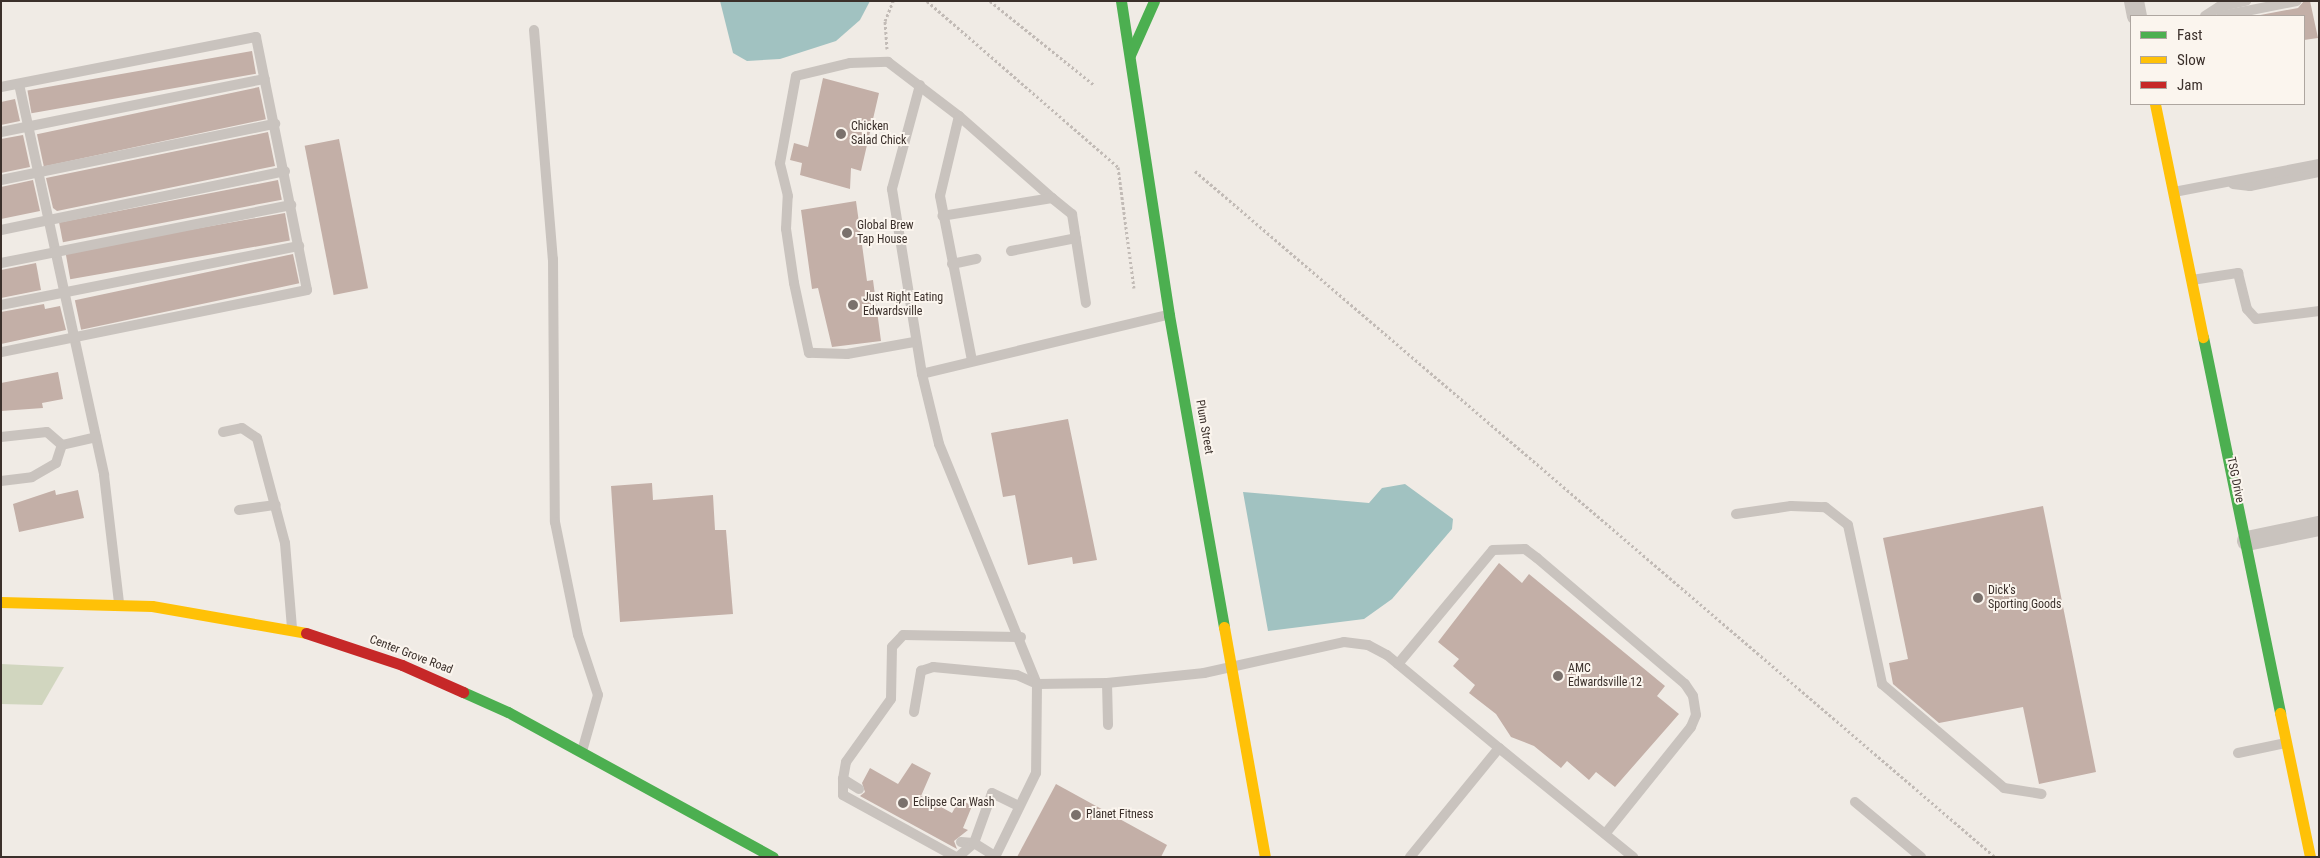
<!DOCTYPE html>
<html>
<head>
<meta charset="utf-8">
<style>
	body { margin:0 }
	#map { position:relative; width:2320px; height:858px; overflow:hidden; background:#f0ebe5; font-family:"Roboto Condensed",sans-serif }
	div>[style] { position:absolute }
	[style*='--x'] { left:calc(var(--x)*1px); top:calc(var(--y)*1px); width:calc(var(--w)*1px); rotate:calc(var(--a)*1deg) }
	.green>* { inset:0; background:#d1d6bf }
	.water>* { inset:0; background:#a1c2c1 }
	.building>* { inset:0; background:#c3afa7; transform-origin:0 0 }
	.path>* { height:3px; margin-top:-1.5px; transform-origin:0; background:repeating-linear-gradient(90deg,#c2bbb6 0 2.5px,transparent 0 5px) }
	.lane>* { height:10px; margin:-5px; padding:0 5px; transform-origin:5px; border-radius:5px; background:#c9c3be }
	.street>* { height:20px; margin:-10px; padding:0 10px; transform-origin:10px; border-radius:10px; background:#c9c3be }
	.fast>* { height:11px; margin:-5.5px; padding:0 5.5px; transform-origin:5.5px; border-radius:5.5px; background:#4caf50 }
	.slow>* { height:11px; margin:-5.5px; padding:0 5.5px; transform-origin:5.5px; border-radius:5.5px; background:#ffc107 }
	.jam>* { height:11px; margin:-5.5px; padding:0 5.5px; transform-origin:5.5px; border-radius:5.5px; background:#c62828 }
	.dots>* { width:14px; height:14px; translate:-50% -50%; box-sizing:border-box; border:2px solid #fbf5ee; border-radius:50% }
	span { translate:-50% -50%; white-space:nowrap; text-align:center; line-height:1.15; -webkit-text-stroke:4px #fbf5ee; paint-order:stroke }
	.poi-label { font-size:12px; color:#3b302b }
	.left { translate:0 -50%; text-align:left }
	.street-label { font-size:12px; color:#3b302b }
	.frame { position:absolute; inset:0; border:2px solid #3b302b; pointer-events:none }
	.legend { position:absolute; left:2130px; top:15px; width:175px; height:90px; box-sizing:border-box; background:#fbf5ee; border:1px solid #aea6a0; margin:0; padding:6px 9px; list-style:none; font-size:15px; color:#3b302b }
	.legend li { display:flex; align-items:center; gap:10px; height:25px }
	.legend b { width:25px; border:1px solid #aea6a0 }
</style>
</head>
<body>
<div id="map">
	<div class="green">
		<i style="clip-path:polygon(1px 664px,64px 667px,42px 705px,1px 704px)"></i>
	</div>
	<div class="water">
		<i style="clip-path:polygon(720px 1px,870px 1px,860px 20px,836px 41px,780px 59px,747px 61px,733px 53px)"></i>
		<i style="clip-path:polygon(1405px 484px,1453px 519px,1452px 529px,1392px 599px,1364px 619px,1268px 631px,1243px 492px,1369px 503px,1382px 488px)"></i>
	</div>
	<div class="building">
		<i style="clip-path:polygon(2304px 1px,2310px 1px,2318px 38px,2304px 40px,2304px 16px,2255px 16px,2298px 8px)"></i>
		<i style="left:252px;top:51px;width:23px;height:228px;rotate:80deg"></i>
		<i style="clip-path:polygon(823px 78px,879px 93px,861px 171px,851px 168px,850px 189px,800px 175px,802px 163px,790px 160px,794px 143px,808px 147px)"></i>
		<i style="left:259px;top:87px;width:33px;height:227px;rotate:78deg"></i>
		<i style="clip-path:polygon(15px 99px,20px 121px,1px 125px,1px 102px)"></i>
		<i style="clip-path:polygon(268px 132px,275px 166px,57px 211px,53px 208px,46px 178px)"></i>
		<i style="clip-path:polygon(23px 135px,30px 167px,1px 173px,1px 139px)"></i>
		<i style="left:339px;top:139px;width:152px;height:35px;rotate:79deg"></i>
		<i style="clip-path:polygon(33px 180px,40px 211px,1px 219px,1px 187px)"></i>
		<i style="left:278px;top:180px;width:20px;height:223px;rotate:79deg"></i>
		<i style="clip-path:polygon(856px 201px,867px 281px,873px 280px,881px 341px,832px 347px,818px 288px,812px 289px,801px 210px)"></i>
		<i style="left:285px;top:213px;width:28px;height:223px;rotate:80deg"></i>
		<i style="left:293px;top:254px;width:30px;height:223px;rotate:78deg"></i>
		<i style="clip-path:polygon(36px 263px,41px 290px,1px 298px,1px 270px)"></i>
		<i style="clip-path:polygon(44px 304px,45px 309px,60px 306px,66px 330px,1px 344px,1px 312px)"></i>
		<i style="clip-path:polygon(58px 372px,63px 399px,42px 403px,43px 408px,1px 411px,1px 383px)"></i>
		<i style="clip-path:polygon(1068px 419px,1097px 560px,1073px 564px,1072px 557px,1028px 565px,1015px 495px,1003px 497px,991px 433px)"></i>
		<i style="clip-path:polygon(652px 483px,653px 500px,713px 495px,715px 530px,726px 530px,733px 614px,620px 622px,611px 486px)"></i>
		<i style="clip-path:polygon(55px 490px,56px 495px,78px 490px,84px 518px,19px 532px,13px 504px)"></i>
		<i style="clip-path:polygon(2043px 506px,2096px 772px,2039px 784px,2023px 707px,1939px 723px,1893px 684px,1889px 663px,1908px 659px,1883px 538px)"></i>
		<i style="clip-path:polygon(1499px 563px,1522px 583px,1529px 574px,1665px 686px,1657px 696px,1679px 714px,1615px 787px,1596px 772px,1589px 780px,1567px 761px,1561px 768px,1534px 746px,1511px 737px,1496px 714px,1469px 693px,1475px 685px,1453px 666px,1459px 659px,1438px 642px)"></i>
		<i style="clip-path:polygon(912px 763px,931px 773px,921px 796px,952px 813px,960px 799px,972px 806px,963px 828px,968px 830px,954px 841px,957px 849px,860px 796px,865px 792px,862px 783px,870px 768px,898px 784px)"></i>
		<i style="clip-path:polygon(1056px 784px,1167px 845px,1161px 857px,1017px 857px)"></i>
	</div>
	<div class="path">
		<i style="--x:927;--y:1;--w:253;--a:41"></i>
		<i style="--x:1118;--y:167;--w:122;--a:82.5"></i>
		<i style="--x:990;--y:1;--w:134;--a:38.9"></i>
		<i style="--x:887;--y:49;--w:28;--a:-94"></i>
		<i style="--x:885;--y:21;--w:22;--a:-68"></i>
		<i style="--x:1195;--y:171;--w:1054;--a:40.61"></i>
	</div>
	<div class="lane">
		<i style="--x:2205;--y:16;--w:17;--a:-33"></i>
		<i style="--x:2219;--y:7;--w:28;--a:-13"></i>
		<i style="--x:2221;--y:16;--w:77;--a:-11.2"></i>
		<i style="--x:534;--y:30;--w:230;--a:85.3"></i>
		<i style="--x:553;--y:259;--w:263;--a:89.6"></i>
		<i style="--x:555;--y:522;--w:115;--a:78.5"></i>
		<i style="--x:578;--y:635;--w:63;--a:71.6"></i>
		<i style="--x:598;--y:695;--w:58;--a:105.9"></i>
		<i style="--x:19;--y:84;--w:400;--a:77.7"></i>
		<i style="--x:104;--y:475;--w:129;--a:83.3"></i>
		<i style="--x:920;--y:85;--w:108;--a:105.1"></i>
		<i style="--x:892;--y:189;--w:187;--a:80.8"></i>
		<i style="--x:1;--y:87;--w:260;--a:-11.1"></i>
		<i style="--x:256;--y:37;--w:258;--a:78.6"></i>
		<i style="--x:307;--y:290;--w:312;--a:168.5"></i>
		<i style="--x:959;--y:116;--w:82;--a:103.4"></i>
		<i style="--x:940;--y:196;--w:168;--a:79"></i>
		<i style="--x:1;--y:132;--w:269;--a:-11.4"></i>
		<i style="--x:1;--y:180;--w:280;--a:-11.6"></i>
		<i style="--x:2233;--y:184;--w:17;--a:7"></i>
		<i style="--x:2250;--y:186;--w:70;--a:-11.5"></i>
		<i style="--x:2174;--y:192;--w:148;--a:-10.9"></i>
		<i style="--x:1052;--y:198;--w:26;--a:39"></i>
		<i style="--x:1072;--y:214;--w:90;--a:81.1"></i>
		<i style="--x:1;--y:230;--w:290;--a:-11.7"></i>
		<i style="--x:1011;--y:251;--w:66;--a:-11.3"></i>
		<i style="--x:1;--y:263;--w:296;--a:-11.3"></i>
		<i style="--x:952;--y:264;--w:25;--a:-12"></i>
		<i style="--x:2192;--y:280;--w:47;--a:-8.7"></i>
		<i style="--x:2238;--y:273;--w:37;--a:76"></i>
		<i style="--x:2247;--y:309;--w:13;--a:48"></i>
		<i style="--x:2256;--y:319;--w:64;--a:-7.2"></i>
		<i style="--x:1;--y:305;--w:304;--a:-11.2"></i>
		<i style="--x:1167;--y:315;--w:252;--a:166.5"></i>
		<i style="--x:922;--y:374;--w:72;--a:76.3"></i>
		<i style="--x:939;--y:444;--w:259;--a:67.8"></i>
		<i style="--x:1037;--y:684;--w:70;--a:-0.8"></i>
		<i style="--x:1107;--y:683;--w:98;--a:-5.9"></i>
		<i style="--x:1204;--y:673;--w:143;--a:-12.5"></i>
		<i style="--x:1344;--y:642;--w:24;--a:7"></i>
		<i style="--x:1368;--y:645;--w:21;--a:28"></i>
		<i style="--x:1387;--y:655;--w:146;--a:39.7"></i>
		<i style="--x:1499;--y:748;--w:141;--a:129.2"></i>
		<i style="--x:914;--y:342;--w:68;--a:169.8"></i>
		<i style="--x:847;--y:354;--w:38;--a:-178"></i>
		<i style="--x:809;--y:353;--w:72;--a:-102.1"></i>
		<i style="--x:794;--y:283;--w:55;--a:-98.4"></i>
		<i style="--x:786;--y:229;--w:33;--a:-87"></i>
		<i style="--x:788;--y:196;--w:34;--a:-104"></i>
		<i style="--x:780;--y:163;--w:88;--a:-79.6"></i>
		<i style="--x:796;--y:76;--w:56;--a:-13.5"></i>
		<i style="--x:850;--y:63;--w:38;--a:-2"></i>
		<i style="--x:888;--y:62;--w:89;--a:37.3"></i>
		<i style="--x:959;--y:116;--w:124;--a:41.4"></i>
		<i style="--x:1052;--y:198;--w:111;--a:170.7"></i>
		<i style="--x:223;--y:432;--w:19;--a:-12"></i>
		<i style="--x:242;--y:428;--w:18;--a:34"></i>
		<i style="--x:257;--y:438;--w:109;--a:75.1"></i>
		<i style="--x:285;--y:543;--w:86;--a:85.3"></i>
		<i style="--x:1;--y:437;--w:46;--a:-6.2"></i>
		<i style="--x:47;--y:432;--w:20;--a:41"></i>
		<i style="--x:62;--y:445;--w:35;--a:-13"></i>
		<i style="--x:1;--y:481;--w:31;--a:-7"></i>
		<i style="--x:32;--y:477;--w:28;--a:-30"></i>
		<i style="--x:56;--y:463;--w:19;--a:-72"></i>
		<i style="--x:239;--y:510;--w:37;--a:-8"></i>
		<i style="--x:1736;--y:514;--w:56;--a:-8.3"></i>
		<i style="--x:1791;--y:506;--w:34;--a:2"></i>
		<i style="--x:1825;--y:507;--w:29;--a:38"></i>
		<i style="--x:1848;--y:525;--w:163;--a:77.9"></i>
		<i style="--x:1882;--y:684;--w:160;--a:40.4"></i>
		<i style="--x:2004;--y:788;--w:38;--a:9"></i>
		<i style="--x:1398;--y:664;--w:148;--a:-50.2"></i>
		<i style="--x:1493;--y:550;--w:32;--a:-2"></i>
		<i style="--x:1525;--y:549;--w:15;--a:37"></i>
		<i style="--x:1537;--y:558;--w:194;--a:40.4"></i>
		<i style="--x:1685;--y:684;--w:14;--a:56"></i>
		<i style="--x:1693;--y:696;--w:19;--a:81"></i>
		<i style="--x:1696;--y:715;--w:13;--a:113"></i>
		<i style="--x:1691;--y:727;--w:137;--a:128.8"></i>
		<i style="--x:1107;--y:683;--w:42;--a:88.6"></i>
		<i style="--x:914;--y:712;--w:42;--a:-80.3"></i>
		<i style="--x:921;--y:671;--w:13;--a:-18"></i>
		<i style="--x:933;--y:667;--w:84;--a:5.4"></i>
		<i style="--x:1017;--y:675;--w:22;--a:24"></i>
		<i style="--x:1037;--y:684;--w:89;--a:90.6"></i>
		<i style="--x:1036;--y:773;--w:93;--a:116"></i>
		<i style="--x:1499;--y:748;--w:173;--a:39.1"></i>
		<i style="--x:2238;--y:753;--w:48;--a:-12"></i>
		<i style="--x:843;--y:779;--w:16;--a:90"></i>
		<i style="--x:843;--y:795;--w:129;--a:28.8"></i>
		<i style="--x:859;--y:789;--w:19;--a:-148"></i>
		<i style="--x:843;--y:779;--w:17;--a:-80"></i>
		<i style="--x:846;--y:762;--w:77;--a:-54.5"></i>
		<i style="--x:891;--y:699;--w:52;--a:-88.9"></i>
		<i style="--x:892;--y:647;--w:16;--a:-47"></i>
		<i style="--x:903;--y:635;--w:118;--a:1"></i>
		<i style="--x:1855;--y:802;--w:86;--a:39.8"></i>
		<i style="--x:961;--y:842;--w:13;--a:4"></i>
		<i style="--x:974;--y:843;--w:53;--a:-70.2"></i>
		<i style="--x:992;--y:793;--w:30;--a:26"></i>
		<i style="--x:958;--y:857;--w:21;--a:-41"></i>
		<i style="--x:974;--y:843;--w:25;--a:32"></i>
	</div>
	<div class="street">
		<i style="--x:2134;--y:1;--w:15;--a:79"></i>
		<i style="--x:2247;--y:541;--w:74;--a:-11.8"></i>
	</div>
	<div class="fast">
		<i style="--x:1121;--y:1;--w:318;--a:81.3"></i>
		<i style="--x:1169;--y:315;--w:317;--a:80"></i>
		<i style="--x:1130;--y:55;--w:59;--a:-66"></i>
		<i style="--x:2203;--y:337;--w:384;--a:78.4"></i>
		<i style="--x:463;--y:692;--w:49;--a:24"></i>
		<i style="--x:508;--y:712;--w:302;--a:28.7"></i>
	</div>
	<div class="slow">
		<i style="--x:2155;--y:104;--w:238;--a:78.4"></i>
		<i style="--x:1;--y:602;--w:151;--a:1.5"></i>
		<i style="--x:152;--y:606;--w:156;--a:9.9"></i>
		<i style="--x:1224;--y:627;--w:234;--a:79.9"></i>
		<i style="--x:2280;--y:713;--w:147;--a:78.2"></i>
	</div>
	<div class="jam">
		<i style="--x:306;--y:633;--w:101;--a:18.4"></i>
		<i style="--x:402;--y:665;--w:67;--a:23.9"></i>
	</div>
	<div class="dots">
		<i style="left:841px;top:134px;background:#7a716c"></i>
		<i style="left:847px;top:233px;background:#7a716c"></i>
		<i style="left:853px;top:305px;background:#7a716c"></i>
		<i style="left:1978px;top:598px;background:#7a716c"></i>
		<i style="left:1558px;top:676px;background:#7a716c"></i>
		<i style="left:903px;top:803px;background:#7a716c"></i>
		<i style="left:1076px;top:815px;background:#7a716c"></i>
	</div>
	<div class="poi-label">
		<span class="left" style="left:851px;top:134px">Chicken<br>Salad Chick</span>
		<span class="left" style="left:857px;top:233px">Global Brew<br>Tap House</span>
		<span class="left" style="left:863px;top:305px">Just Right Eating<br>Edwardsville</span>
		<span class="left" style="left:1988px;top:598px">Dick's<br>Sporting Goods</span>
		<span class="left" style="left:1568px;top:676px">AMC<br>Edwardsville 12</span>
		<span class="left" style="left:913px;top:803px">Eclipse Car Wash</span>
		<span class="left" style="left:1086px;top:815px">Planet Fitness</span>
	</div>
	<div class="street-label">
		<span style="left:1204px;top:427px;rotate:80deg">Plum Street</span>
		<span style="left:2235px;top:480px;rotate:78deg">TSG Drive</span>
		<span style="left:411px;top:655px;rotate:21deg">Center Grove Road</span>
	</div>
	<div class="frame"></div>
	<ul class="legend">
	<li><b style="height:6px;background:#4caf50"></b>Fast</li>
	<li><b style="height:6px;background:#ffc107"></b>Slow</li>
	<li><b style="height:6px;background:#c62828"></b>Jam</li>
	</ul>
</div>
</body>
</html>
